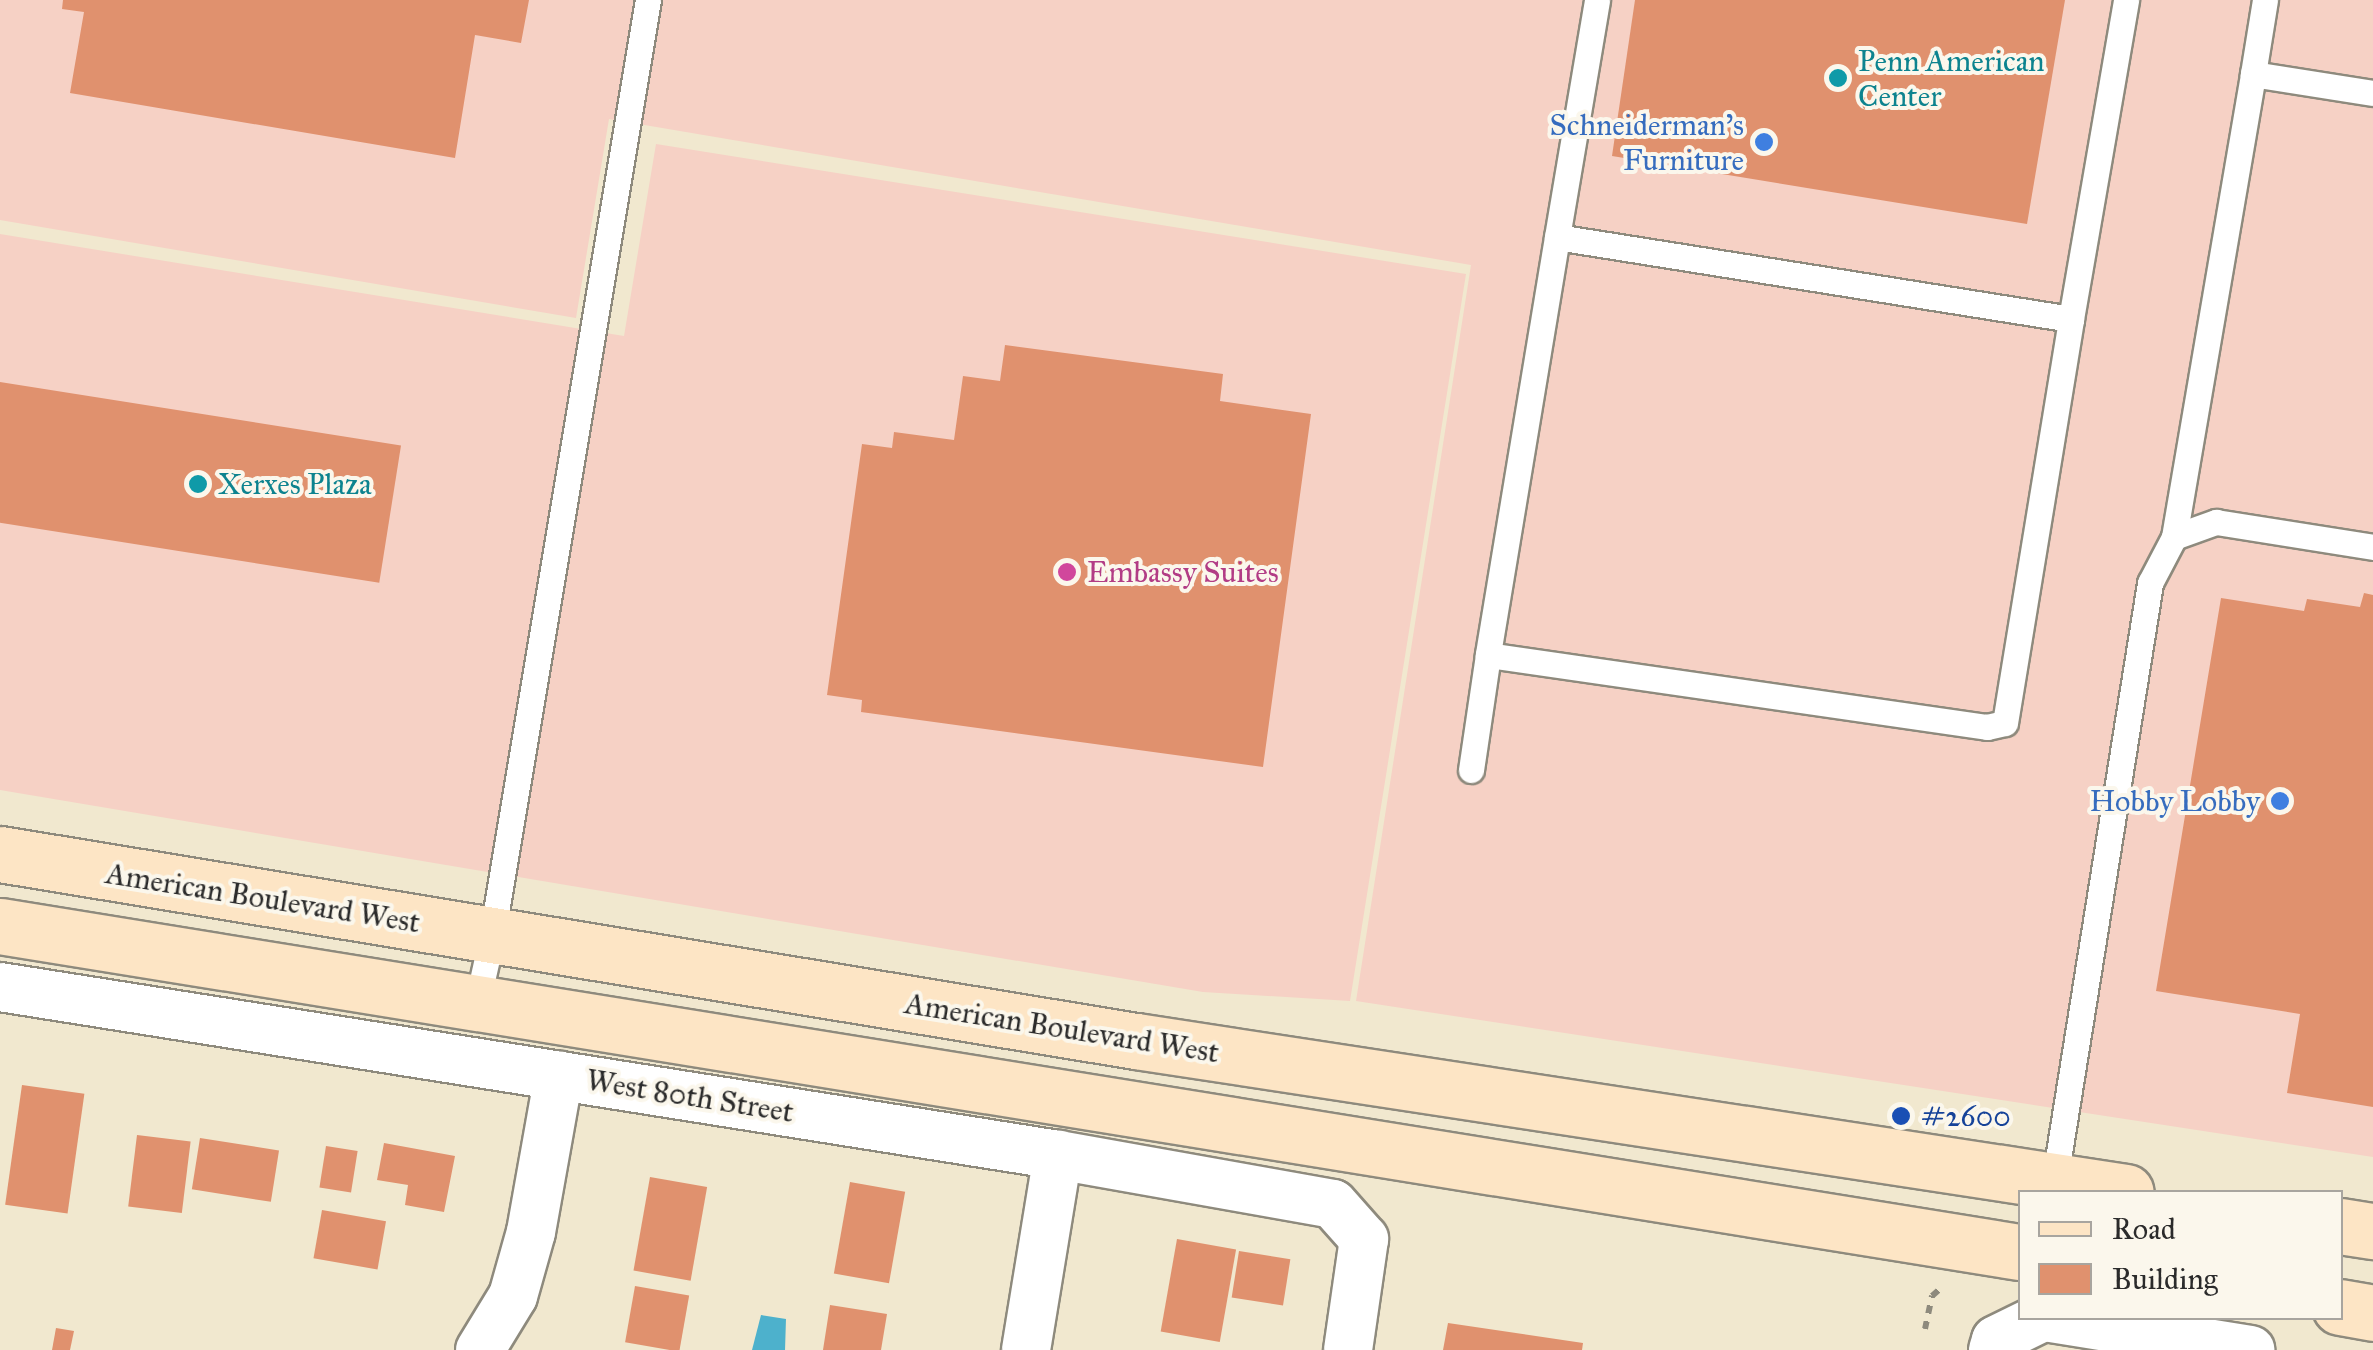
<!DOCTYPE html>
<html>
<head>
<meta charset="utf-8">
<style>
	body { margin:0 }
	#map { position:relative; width:2373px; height:1350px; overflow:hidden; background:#f1e8cf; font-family:"IM FELL Great Primer",serif }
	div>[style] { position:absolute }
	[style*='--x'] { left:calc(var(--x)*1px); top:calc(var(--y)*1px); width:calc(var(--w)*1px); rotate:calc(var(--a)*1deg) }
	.built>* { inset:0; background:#f6d1c5 }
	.water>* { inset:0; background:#4db1cc }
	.building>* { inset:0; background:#e0916e; transform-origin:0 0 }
	.path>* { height:6px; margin-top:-3px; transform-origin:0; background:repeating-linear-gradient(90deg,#8e8a7d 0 8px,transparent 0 16px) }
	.roads { filter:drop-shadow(2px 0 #8e8a7d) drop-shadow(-2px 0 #8e8a7d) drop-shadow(0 2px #8e8a7d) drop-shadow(0 -2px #8e8a7d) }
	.service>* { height:25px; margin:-12.5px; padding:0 12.5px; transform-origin:12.5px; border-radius:12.5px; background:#fff }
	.minor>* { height:48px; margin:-24px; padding:0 24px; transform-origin:24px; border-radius:24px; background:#fff }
	.secondary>* { height:55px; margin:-27.5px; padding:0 27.5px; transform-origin:27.5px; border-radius:27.5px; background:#fde5c5 }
	.dots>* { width:28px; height:28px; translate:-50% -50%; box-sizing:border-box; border:5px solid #fbf7ec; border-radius:50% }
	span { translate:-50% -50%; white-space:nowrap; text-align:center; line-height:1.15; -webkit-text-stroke:8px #fbf7ec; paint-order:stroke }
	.culture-label { font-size:30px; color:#0d838f }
	.left { translate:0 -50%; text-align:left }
	.shop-label { font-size:30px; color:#366cbe }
	.right { translate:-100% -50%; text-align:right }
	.hotel-label { font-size:30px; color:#b23c85 }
	.street-label { font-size:30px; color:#2b2b2b }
	.transit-label { font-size:30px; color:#164399 }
	.legend { position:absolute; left:2018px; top:1190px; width:325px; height:130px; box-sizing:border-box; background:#fbf7ec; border:2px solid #a8a59f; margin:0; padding:12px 18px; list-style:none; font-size:30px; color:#2b2b2b }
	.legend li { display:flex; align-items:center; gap:20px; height:50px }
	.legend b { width:50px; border:2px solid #a8a59f }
</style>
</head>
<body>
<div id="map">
	<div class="built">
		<i style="clip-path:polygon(0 0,2373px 0,2373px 1157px,1356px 1001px,1471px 265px,609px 119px,576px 318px,0 220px)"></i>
		<i style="clip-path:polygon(656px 144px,1466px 274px,1350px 1001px,1203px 992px,0 790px,0 234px,624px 336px)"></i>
	</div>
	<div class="water">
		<i style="clip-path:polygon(761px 1315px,786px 1319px,785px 1350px,752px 1350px)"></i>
	</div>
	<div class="building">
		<i style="clip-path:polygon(63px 0,529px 0,521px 43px,475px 35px,455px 158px,70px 93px,84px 12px,62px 9px)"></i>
		<i style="clip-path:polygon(1635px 0,2065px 0,2027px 224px,1612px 156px)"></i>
		<i style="clip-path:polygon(1005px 345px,1223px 374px,1220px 401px,1311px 414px,1263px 767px,861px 712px,862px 700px,827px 695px,862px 444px,892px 448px,894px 432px,954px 440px,963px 376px,1000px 381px)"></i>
		<i style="left:0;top:382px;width:406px;height:139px;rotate:9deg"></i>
		<i style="clip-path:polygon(2364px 593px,2373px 595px,2373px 1107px,2287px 1093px,2300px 1014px,2156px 991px,2221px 598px,2304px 611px,2307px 599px,2360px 607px)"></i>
		<i style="left:22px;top:1085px;width:63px;height:121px;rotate:8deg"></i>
		<i style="left:137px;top:1135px;width:54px;height:72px;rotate:7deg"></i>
		<i style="left:200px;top:1138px;width:80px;height:52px;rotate:9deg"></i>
		<i style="clip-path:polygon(384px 1143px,455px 1156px,444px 1212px,405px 1205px,408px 1185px,377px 1180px)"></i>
		<i style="left:326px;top:1146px;width:32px;height:42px;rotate:9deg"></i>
		<i style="left:650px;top:1177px;width:58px;height:95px;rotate:10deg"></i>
		<i style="left:850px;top:1182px;width:56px;height:93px;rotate:10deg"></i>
		<i style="left:322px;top:1210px;width:65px;height:49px;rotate:10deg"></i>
		<i style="left:1177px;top:1239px;width:60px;height:94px;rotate:10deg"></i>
		<i style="left:1239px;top:1251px;width:52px;height:47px;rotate:9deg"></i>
		<i style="left:635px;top:1286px;width:55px;height:57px;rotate:10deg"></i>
		<i style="clip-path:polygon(830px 1305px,887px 1314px,881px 1350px,823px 1350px)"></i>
		<i style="clip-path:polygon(1448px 1323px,1583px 1343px,1582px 1350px,1443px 1350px)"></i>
		<i style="clip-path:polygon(56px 1328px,74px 1331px,70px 1350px,52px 1350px)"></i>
	</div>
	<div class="path">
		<i style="--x:1925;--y:1329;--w:34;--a:-78"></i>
		<i style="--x:1932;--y:1296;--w:15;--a:-42"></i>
	</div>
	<div class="roads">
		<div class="service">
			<i style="--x:2253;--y:74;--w:75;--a:-80.8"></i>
			<i style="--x:1557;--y:237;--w:240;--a:-80.4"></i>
			<i style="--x:2071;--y:319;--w:324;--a:-80.2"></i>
			<i style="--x:2174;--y:537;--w:470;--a:-80.3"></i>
			<i style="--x:2253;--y:74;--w:121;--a:9"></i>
			<i style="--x:1471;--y:770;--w:116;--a:-81.6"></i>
			<i style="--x:1488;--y:655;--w:504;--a:8.21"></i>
			<i style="--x:1987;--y:727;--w:18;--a:-13"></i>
			<i style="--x:2005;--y:723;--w:409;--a:-80.7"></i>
			<i style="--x:2071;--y:319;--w:520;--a:-170.94"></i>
			<i style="--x:1557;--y:237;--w:424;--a:99.4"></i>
			<i style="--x:477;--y:1003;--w:69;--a:-77.4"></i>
			<i style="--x:492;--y:936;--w:949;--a:-80.54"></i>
			<i style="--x:2054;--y:1184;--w:609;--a:-80.92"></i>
			<i style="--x:2150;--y:583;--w:52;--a:-62.4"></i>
			<i style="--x:2174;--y:537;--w:45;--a:-19.7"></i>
			<i style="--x:2216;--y:522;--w:159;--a:9"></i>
		</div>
		<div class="minor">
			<i style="--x:0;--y:987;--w:1071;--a:9.02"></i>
			<i style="--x:1058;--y:1155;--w:279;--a:10.1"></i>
			<i style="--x:1333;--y:1204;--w:47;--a:48.5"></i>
			<i style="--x:1364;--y:1239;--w:112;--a:98.2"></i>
			<i style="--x:2051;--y:1318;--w:202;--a:9.1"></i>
			<i style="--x:480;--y:1350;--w:63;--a:-58.6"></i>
			<i style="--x:513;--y:1296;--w:66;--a:-74.3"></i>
			<i style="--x:531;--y:1232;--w:159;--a:-79.9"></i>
			<i style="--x:1026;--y:1350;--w:198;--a:-80.7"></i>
			<i style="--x:1993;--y:1350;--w:10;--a:-73"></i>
			<i style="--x:1996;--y:1340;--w:50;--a:-26.1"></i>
		</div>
		<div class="secondary">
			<i style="--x:0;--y:854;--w:1151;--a:9.35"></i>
			<i style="--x:1136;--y:1041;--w:1001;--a:8.67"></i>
			<i style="--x:0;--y:926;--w:2046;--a:9.17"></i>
			<i style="--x:2340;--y:1226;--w:33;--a:9"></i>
			<i style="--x:2340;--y:1307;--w:34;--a:10"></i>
		</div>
	</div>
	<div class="dots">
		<i style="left:1838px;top:78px;background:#0f9aa8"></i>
		<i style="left:1764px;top:142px;background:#3f7fe0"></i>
		<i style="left:198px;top:484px;background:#0f9aa8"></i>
		<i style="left:1067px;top:572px;background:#d1479c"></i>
		<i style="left:2280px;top:801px;background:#3f7fe0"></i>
		<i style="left:1901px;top:1116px;background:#1a4fb4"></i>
	</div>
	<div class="culture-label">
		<span class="left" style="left:1858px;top:78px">Penn American<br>Center</span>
		<span class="left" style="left:218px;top:484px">Xerxes Plaza</span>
	</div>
	<div class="shop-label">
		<span class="right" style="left:1744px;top:142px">Schneiderman's<br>Furniture</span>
		<span class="right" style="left:2260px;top:801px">Hobby Lobby</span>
	</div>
	<div class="hotel-label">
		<span class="left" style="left:1087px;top:572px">Embassy Suites</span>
	</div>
	<div class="street-label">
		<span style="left:263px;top:898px;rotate:9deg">American Boulevard West</span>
		<span style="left:1062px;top:1028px;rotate:9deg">American Boulevard West</span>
		<span style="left:690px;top:1096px;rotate:9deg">West 80th Street</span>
	</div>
	<div class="transit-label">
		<span class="left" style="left:1921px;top:1116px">#2600</span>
	</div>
	<ul class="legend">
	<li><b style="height:12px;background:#fde5c5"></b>Road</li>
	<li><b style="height:28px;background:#e0916e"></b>Building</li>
	</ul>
</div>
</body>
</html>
